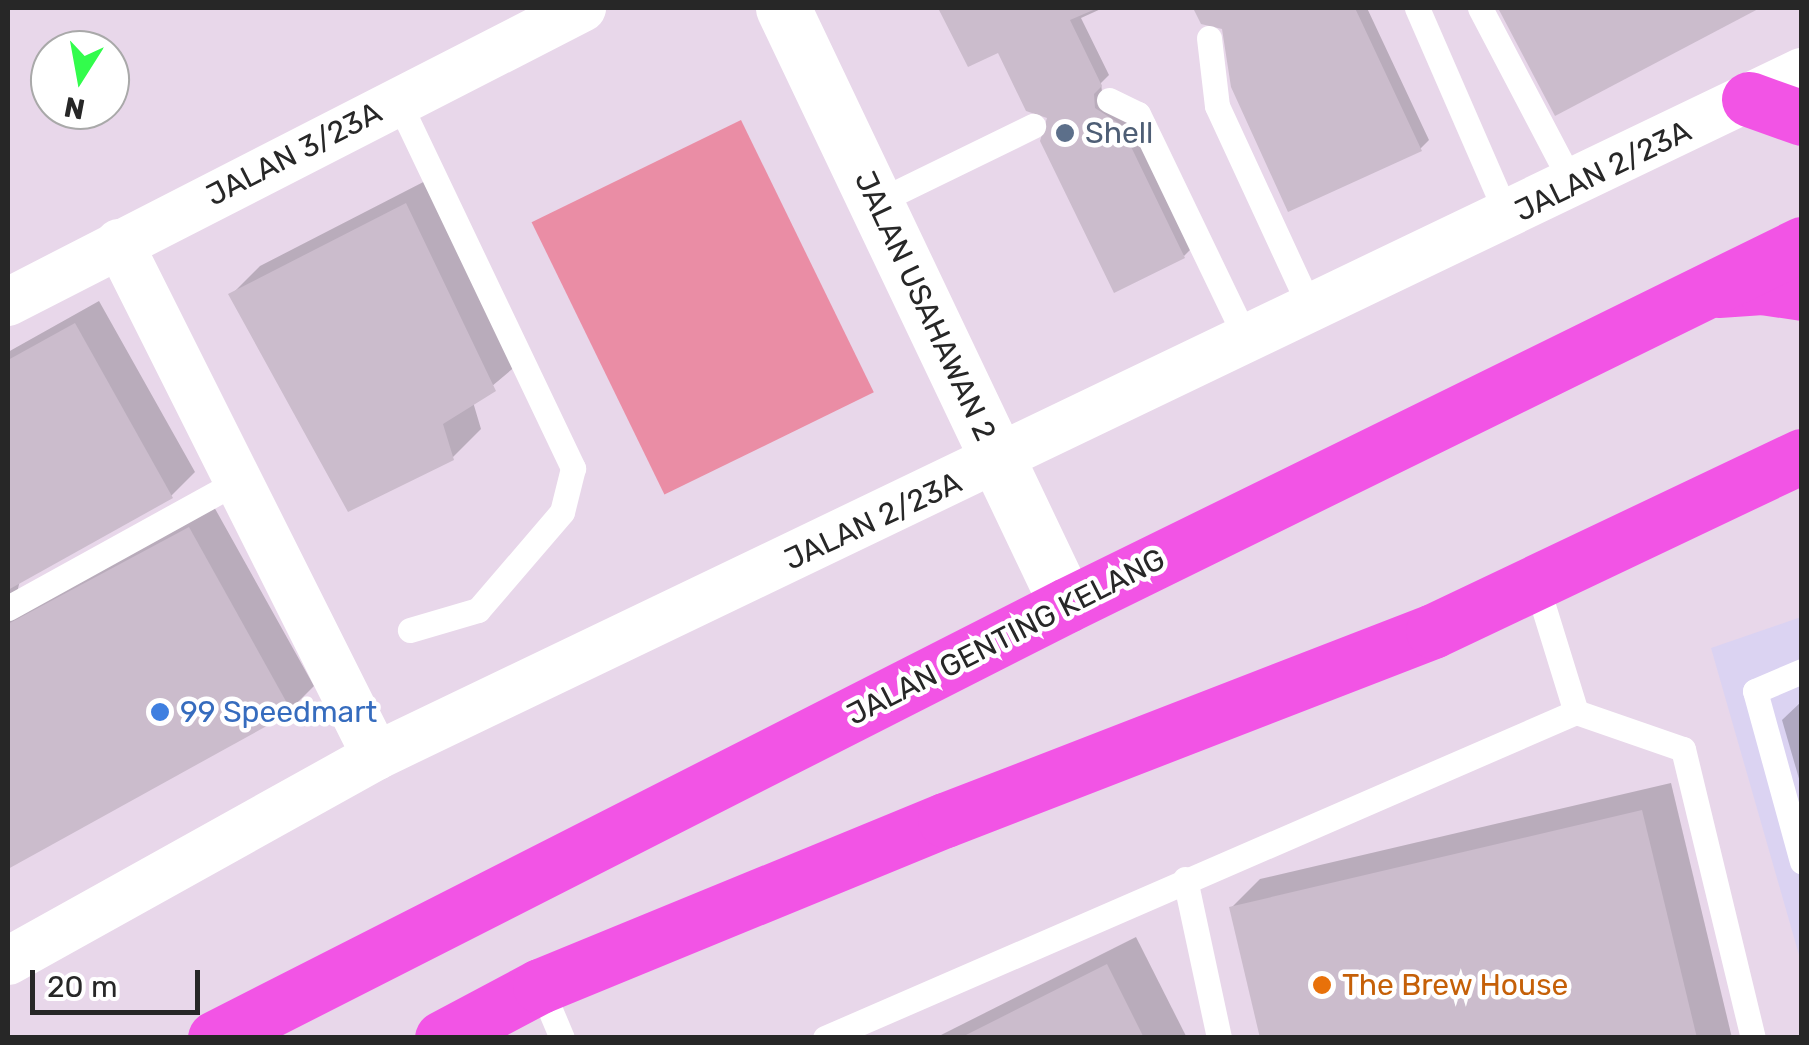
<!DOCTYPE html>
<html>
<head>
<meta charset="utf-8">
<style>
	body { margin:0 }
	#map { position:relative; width:1809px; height:1045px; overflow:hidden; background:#e8d7ea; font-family:Rubik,sans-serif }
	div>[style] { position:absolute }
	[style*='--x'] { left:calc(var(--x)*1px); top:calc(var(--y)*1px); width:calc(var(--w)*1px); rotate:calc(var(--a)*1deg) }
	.medical>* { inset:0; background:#dbd3f2 }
	.pitch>* { inset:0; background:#ea8da5; transform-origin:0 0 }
	.shadow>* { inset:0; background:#0003 }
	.building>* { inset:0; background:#cbbccc }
	.service>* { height:25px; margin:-12.5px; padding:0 12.5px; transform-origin:12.5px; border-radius:12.5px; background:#fff }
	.minor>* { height:48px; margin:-24px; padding:0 24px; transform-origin:24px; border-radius:24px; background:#fff }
	.tertiary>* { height:55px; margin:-27.5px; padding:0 27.5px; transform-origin:27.5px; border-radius:27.5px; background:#fff }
	.primary>* { height:55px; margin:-27.5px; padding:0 27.5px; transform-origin:27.5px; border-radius:27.5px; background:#f254e5 }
	.dots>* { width:28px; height:28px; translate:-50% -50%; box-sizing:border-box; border:5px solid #fff; border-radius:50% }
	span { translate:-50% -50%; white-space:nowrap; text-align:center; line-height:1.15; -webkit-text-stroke:9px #fff; paint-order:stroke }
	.service-label { font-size:30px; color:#4e5e75 }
	.left { translate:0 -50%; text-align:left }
	.street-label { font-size:30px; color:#272727 }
	.shop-label { font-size:30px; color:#366cbe }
	.food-label { font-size:30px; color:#c56008 }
	.frame { position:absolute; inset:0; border:10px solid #272727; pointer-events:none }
	.north { position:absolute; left:30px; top:30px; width:100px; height:100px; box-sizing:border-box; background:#fff; border:2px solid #a9a9a9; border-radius:50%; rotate:191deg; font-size:28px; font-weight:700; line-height:40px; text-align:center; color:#272727 }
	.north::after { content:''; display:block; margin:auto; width:35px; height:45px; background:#32fc4c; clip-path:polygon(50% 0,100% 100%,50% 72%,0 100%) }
	.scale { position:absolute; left:30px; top:970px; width:170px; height:45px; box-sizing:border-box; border:5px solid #272727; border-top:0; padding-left:12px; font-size:30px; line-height:35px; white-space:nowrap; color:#272727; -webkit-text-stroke:8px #fff; paint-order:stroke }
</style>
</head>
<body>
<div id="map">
	<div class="medical">
		<i style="clip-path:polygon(1801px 617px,1801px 962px,1711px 648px)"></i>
	</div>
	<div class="pitch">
		<i style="left:741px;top:120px;width:303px;height:233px;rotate:64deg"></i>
	</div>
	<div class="shadow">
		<i style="clip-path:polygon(941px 8px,1103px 8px,1081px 18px,1109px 75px,1101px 83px,1103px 100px,1128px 115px,1192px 248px,1184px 256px,1050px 116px,999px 50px,969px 64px)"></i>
		<i style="clip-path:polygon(1195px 8px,1367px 8px,1429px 140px,1420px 149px,1225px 27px,1203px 22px)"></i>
		<i style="clip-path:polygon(1501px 8px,1755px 8px,1556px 113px)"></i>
		<i style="clip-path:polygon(435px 176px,523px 360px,473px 402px,481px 429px,452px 458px,231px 295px,260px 266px)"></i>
		<i style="clip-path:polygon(99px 301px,195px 472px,171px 496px,20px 580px,17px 593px,213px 505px,314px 686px,290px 710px,8px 866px,8px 352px)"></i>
		<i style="clip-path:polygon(1802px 701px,1802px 789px,1782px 720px)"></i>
		<i style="clip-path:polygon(1671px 783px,1732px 1038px,1262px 1038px,1231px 908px,1260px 879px)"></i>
		<i style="clip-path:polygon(1136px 937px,1187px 1038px,935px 1038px)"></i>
	</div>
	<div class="building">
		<i style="clip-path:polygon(938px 8px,1098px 8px,1070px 20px,1102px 86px,1094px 94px,1095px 108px,1120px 124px,1185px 258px,1114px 293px,1040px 141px,1047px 118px,1026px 111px,998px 53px,968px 67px)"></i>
		<i style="clip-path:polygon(1193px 8px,1355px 8px,1422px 151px,1288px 212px,1231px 87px,1222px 29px,1201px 24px)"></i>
		<i style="clip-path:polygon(1498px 8px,1760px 8px,1555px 116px)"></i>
		<i style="clip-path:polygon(406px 203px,496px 391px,443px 424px,454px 460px,348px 512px,228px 294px)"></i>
		<i style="clip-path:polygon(75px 323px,173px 498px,8px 590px,8px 360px)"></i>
		<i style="clip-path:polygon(189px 527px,292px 712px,8px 869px,8px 624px)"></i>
		<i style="clip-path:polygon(1642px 810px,1697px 1038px,1260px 1038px,1229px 907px)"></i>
		<i style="clip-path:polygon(1107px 964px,1144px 1038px,960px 1038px)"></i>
	</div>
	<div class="service">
		<i style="--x:1417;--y:8;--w:228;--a:66.5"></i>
		<i style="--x:1480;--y:8;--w:200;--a:62.3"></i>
		<i style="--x:1209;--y:38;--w:68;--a:83.3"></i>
		<i style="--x:1217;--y:106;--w:227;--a:65.2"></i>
		<i style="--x:1109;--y:100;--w:32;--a:26"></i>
		<i style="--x:1138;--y:114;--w:254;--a:64.3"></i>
		<i style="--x:398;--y:101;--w:407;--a:64.5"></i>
		<i style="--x:573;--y:468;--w:45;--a:104"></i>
		<i style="--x:562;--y:512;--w:129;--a:130.6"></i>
		<i style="--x:478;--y:610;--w:71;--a:163.6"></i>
		<i style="--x:875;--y:203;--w:176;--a:-26"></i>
		<i style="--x:1536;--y:583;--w:135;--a:72.8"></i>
		<i style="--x:8;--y:608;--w:263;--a:-28.9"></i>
		<i style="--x:1802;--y:671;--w:51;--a:156.9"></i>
		<i style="--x:1755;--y:691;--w:177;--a:74.6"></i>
		<i style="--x:1185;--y:879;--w:163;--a:77.9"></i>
		<i style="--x:540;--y:986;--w:56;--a:67.1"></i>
		<i style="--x:825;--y:1038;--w:819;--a:-23.47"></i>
		<i style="--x:1576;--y:712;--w:113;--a:19.1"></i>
		<i style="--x:1683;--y:749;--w:297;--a:76.4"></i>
	</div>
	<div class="minor">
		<i style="--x:119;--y:243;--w:574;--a:63.39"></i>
		<i style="--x:8;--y:302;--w:645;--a:-27.12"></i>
		<i style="--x:8;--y:961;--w:421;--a:-29.1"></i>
		<i style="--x:376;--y:756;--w:1582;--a:-25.63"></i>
	</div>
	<div class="tertiary">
		<i style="--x:783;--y:8;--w:661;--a:64.56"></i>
	</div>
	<div class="primary">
		<i style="--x:1749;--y:99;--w:56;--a:19.7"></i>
		<i style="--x:1718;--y:290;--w:44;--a:-3.9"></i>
		<i style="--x:1762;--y:287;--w:40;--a:8.5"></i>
		<i style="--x:215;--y:1038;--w:956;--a:-26.94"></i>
		<i style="--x:1067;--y:605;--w:819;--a:-26.16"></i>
		<i style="--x:442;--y:1038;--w:111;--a:-28"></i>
		<i style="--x:540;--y:986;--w:438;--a:-22.3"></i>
		<i style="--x:945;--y:820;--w:523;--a:-21.17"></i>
		<i style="--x:1433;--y:631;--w:408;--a:-25.4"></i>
	</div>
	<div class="dots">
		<i style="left:1065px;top:133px;background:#5c6f8a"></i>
		<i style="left:160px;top:712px;background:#3f7fe0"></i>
		<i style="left:1322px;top:985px;background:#e8710a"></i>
	</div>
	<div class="service-label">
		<span class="left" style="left:1085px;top:133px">Shell</span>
	</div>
	<div class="street-label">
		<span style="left:294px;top:154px;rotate:-27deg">JALAN 3/23A</span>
		<span style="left:1603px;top:171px;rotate:-26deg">JALAN 2/23A</span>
		<span style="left:925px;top:306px;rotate:65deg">JALAN USAHAWAN 2</span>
		<span style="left:873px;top:521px;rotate:-25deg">JALAN 2/23A</span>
		<span style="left:1006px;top:637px;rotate:-27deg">JALAN GENTING KELANG</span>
	</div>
	<div class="shop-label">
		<span class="left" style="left:180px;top:712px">99 Speedmart</span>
	</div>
	<div class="food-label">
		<span class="left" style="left:1342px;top:985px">The Brew House</span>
	</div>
	<div class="frame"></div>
	<div class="north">N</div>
	<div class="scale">20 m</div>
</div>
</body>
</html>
